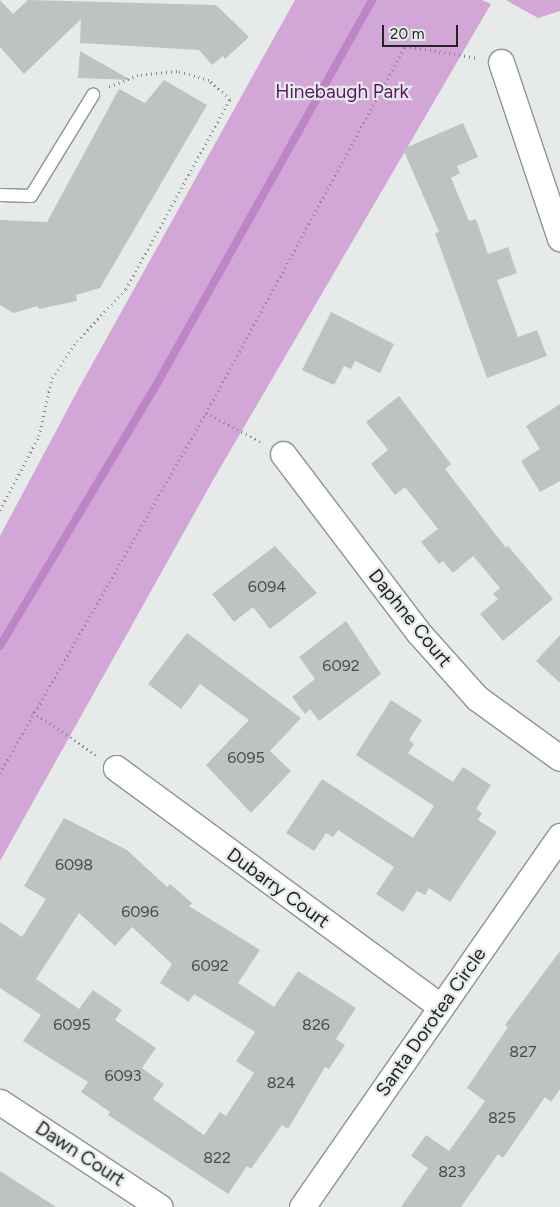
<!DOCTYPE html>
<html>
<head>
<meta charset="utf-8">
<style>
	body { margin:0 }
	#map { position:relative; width:560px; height:1207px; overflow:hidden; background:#e6ebea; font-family:Figtree,sans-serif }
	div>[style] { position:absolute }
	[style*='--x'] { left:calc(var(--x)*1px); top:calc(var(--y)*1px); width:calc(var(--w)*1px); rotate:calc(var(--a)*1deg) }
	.green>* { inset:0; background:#d2a7d8 }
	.stream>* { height:8px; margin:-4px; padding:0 4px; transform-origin:4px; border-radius:4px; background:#be85c6 }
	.building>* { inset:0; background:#bec3c1 }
	.path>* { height:3px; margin-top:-1.5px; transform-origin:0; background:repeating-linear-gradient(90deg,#848887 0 1px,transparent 0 5px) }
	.roads { filter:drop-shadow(1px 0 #8f9492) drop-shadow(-1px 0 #8f9492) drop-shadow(0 1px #8f9492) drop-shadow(0 -1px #8f9492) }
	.service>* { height:12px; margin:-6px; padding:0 6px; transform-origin:6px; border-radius:6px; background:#fff }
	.minor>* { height:25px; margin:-12.5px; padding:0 12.5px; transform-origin:12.5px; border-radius:12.5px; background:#fff }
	span { translate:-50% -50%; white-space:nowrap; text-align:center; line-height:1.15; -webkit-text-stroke:4.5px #e6ebea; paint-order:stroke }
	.number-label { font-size:16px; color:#4a4c4b }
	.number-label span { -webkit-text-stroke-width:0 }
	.park-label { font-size:19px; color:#5d1767 }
	.street-label { font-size:19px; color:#232524 }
	.scale { position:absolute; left:382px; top:25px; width:76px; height:22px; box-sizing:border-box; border:2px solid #232524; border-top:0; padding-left:6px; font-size:15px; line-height:18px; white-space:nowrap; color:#232524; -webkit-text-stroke:4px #e6ebea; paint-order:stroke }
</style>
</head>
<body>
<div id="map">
	<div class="green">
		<i style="clip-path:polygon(295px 0,482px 0,491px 4px,212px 482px,0 861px,0 536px,80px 386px)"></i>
		<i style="clip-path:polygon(506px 0,560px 0,560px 11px,538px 18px)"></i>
	</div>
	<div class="stream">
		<i style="--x:0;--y:646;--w:300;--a:-59.1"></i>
		<i style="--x:154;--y:389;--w:446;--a:-60.7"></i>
	</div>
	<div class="building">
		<i style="clip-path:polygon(0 0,13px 14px,28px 0,216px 5px,249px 37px,225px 59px,223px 56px,212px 65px,199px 50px,80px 43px,81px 19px,24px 74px,0 47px)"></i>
		<i style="clip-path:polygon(80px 51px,131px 80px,78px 78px)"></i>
		<i style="clip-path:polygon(164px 80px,207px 105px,100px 288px,76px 295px,77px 301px,39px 309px,38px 306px,13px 313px,0 305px,0 220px,47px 222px,119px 89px,145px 103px)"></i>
		<i style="clip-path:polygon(463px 123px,478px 157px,457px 166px,460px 173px,451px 178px,469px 221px,476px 219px,488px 254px,508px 247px,517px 273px,497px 280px,518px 337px,537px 330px,547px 356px,487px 378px,435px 233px,439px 232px,403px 149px)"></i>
		<i style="clip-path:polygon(331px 312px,394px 344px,380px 373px,355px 361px,351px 369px,344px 366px,334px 385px,302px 370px)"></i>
		<i style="clip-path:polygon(399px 396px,451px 464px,445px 469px,506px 548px,508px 546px,553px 599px,503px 641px,480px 614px,498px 599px,493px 594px,500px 588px,473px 556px,453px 573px,443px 561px,439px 564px,421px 542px,438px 529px,405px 487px,395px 495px,371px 464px,388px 450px,366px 422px)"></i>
		<i style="clip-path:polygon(560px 404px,560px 481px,540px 492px,521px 461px,540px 449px,526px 426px)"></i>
		<i style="clip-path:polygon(275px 546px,317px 593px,270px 629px,253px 607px,234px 622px,212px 594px)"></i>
		<i style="clip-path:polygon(346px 621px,381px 674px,319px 721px,310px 709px,305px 714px,292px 697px,315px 679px,299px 657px)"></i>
		<i style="clip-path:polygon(187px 633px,301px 718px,270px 751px,291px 771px,251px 813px,206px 765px,249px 720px,200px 684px,181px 709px,148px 684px)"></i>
		<i style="clip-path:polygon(560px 635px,560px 683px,536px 661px)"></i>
		<i style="clip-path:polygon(391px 700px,422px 720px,409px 740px,414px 744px,408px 753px,453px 782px,463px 767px,491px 785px,476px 809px,482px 813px,478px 820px,497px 832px,450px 902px,429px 888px,425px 895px,417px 891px,403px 912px,376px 894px,394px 867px,338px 830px,333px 837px,326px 833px,314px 851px,286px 833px,322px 779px,413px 838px,434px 806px,356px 755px)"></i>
		<i style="clip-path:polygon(evenodd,64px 818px,127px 850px,167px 887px,170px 884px,192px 903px,189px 906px,260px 950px,238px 983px,274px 1007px,298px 971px,356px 1008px,336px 1039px,345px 1045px,329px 1069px,325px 1067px,288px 1129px,282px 1125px,251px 1169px,247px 1166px,228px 1194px,108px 1115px,110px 1112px,81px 1092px,88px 1082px,23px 1041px,41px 1015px,0 988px,0 922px,22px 937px,46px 899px,24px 886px,64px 818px,79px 913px,115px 946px,132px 927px,172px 964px,160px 983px,189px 1002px,194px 994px,255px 1032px,236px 1061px,254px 1073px,226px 1116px,220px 1112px,204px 1135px,153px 1099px,164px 1084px,142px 1068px,156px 1048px,115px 1020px,122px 1010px,93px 990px,79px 1009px,36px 979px,79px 913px)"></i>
		<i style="clip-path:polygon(560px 951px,560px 1089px,551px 1102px,545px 1097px,503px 1158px,498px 1154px,461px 1207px,401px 1207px,428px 1168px,411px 1156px,426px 1135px,449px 1151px,485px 1101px,467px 1088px,508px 1027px,505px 1025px)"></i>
		<i style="clip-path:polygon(0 1171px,56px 1207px,0 1207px)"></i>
	</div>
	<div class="path">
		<i style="--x:206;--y:413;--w:64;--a:27.8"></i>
		<i style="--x:0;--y:510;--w:84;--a:-62.2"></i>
		<i style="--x:39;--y:436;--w:59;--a:-77.4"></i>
		<i style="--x:52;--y:378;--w:45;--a:-56"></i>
		<i style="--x:77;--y:341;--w:71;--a:-46.7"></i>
		<i style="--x:126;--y:289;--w:217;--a:-61.3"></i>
		<i style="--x:230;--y:99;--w:28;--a:-138"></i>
		<i style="--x:209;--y:80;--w:33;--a:-164"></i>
		<i style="--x:177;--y:71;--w:39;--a:174"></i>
		<i style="--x:138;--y:75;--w:32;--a:158"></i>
		<i style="--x:33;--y:712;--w:76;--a:34.3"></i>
		<i style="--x:0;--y:773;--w:415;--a:-60.2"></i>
		<i style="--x:206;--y:413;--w:417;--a:-61.5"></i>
		<i style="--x:405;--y:46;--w:74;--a:9.3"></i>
	</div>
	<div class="roads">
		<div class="service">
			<i style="--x:0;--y:195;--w:31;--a:2"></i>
			<i style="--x:31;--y:196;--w:119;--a:-58.5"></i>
		</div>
		<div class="minor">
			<i style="--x:501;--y:62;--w:186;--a:71.5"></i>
			<i style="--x:283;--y:454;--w:223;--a:52.8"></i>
			<i style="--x:418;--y:632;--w:89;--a:48.2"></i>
			<i style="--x:477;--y:698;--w:102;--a:35.9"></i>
			<i style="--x:116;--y:768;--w:403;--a:36.3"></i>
			<i style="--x:0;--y:1102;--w:191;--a:33.3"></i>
			<i style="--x:302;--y:1207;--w:452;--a:-55.2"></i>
		</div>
	</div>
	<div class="number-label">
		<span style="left:267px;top:587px">6094</span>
		<span style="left:341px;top:666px">6092</span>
		<span style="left:246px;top:758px">6095</span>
		<span style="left:74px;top:865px">6098</span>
		<span style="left:140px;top:912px">6096</span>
		<span style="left:210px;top:966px">6092</span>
		<span style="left:72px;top:1025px">6095</span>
		<span style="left:316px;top:1025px">826</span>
		<span style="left:523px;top:1052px">827</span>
		<span style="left:123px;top:1076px">6093</span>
		<span style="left:281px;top:1083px">824</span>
		<span style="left:502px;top:1118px">825</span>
		<span style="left:217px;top:1158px">822</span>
		<span style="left:452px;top:1172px">823</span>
	</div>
	<div class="park-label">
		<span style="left:342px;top:92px">Hinebaugh Park</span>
	</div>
	<div class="street-label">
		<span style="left:410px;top:618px;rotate:51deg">Daphne Court</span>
		<span style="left:278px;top:888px;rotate:36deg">Dubarry Court</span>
		<span style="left:431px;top:1022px;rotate:-55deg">Santa Dorotea Circle</span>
		<span style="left:80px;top:1154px;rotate:33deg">Dawn Court</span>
	</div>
	<div class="scale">20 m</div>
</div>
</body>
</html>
